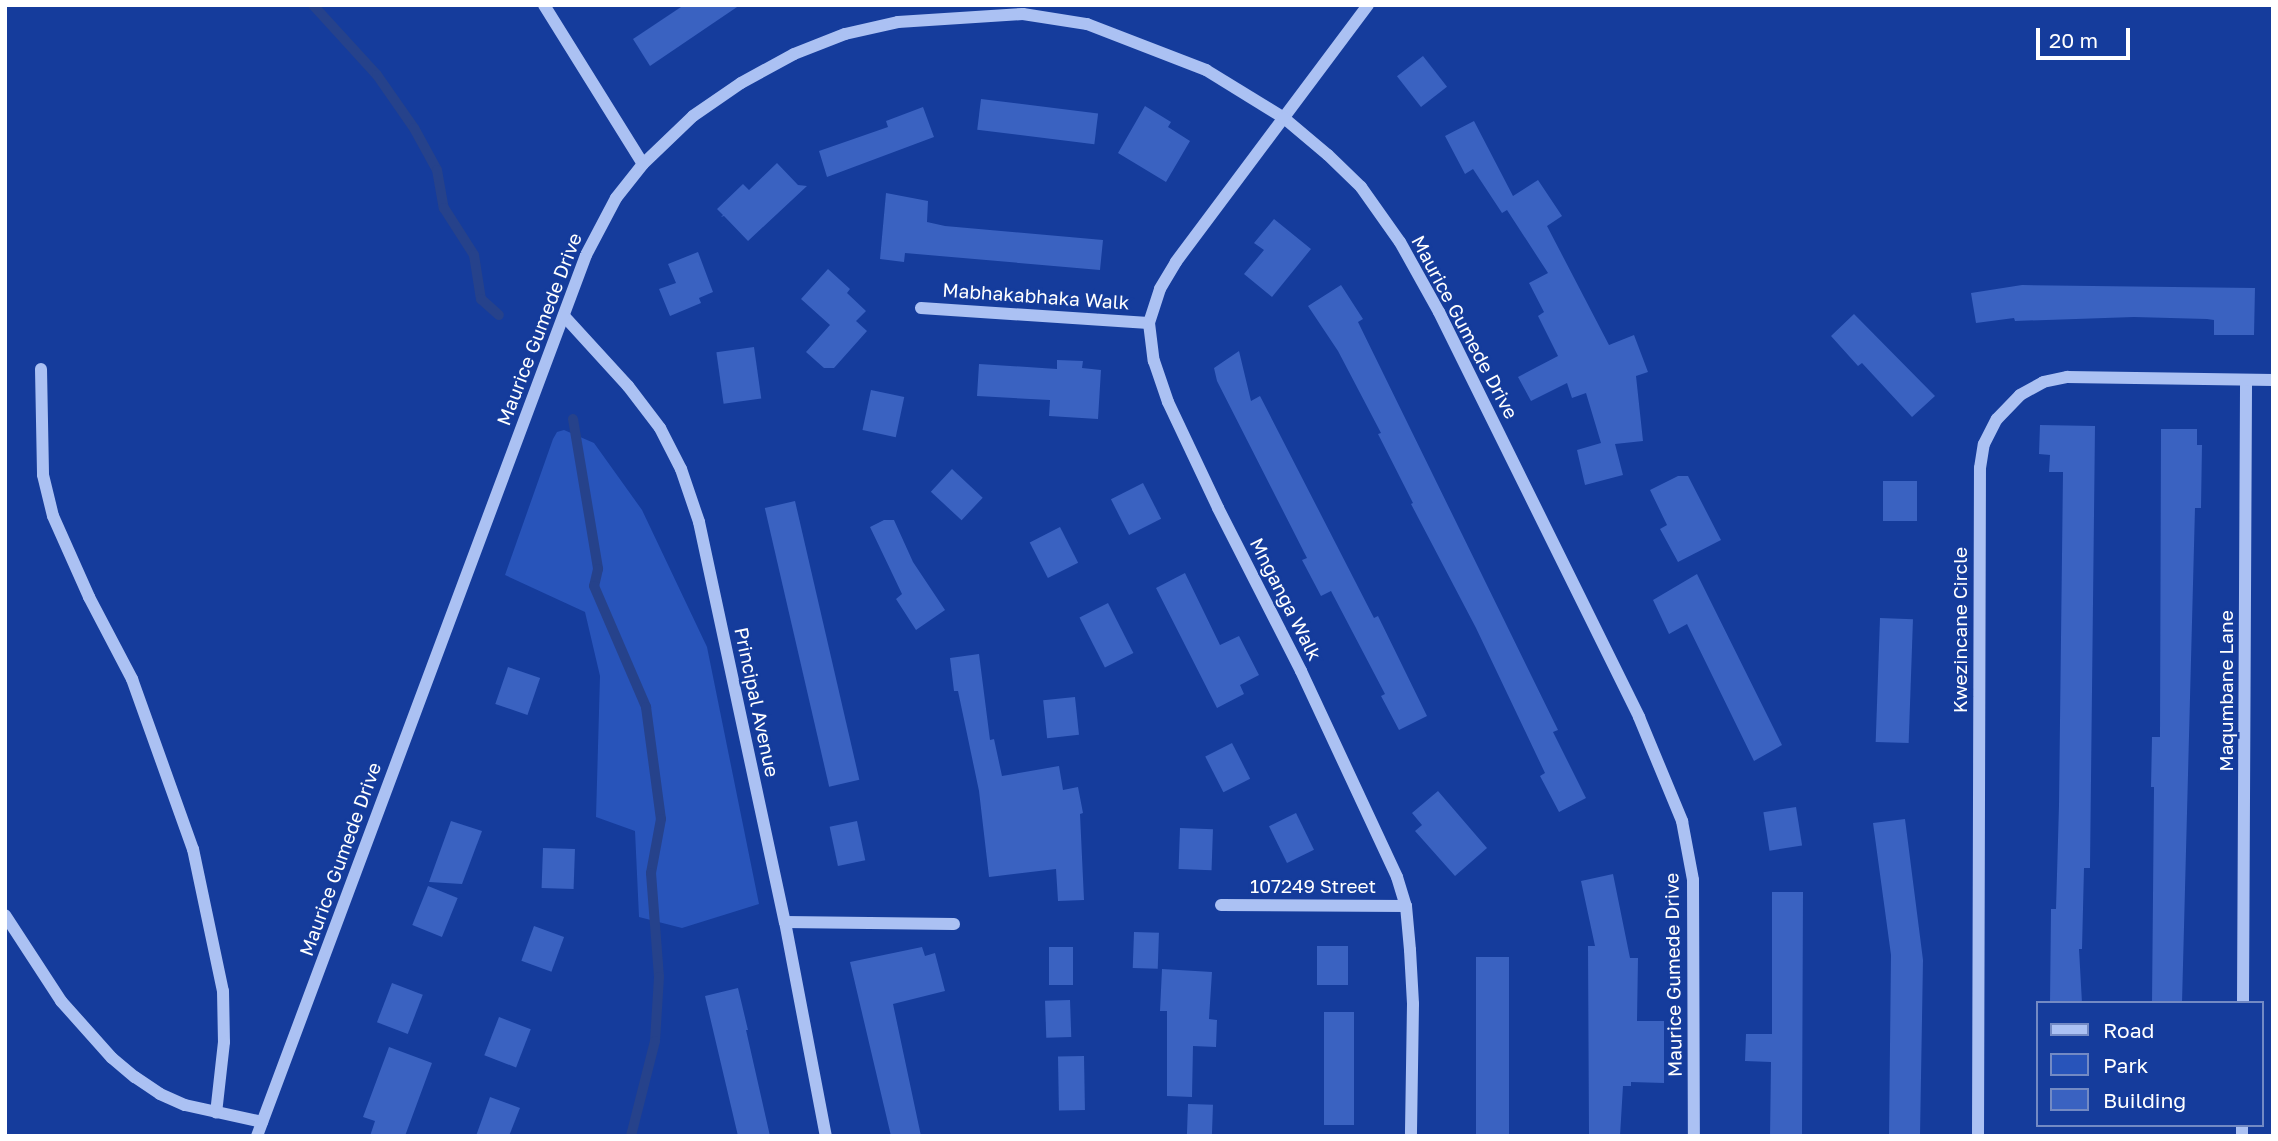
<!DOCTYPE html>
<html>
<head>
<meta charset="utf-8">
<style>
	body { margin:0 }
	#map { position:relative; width:2278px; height:1141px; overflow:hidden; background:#153c9c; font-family:"Golos Text",sans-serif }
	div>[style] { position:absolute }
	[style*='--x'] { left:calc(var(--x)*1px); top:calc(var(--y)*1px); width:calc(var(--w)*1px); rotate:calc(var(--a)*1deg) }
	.green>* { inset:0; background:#2854ba }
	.stream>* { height:10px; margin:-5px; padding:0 5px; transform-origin:5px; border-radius:5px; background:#26428b }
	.building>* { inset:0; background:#3a62c1; transform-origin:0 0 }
	.minor>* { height:12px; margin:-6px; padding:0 6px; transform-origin:6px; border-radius:6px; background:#abc1f3 }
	span { translate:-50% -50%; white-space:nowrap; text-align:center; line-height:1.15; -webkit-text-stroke:5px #153c9c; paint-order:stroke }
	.street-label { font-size:19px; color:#fff }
	.frame { position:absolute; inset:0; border:7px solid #fff; pointer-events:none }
	.legend { position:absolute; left:2036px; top:1001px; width:228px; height:126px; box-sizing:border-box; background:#153c9c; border:2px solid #738ac4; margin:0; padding:9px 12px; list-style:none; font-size:21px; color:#fff }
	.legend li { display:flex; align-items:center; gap:14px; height:35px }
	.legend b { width:35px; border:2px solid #738ac4 }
	.scale { position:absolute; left:2036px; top:28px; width:94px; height:32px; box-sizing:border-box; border:4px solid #fff; border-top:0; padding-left:9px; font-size:21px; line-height:24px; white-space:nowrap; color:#fff; -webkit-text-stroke:5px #153c9c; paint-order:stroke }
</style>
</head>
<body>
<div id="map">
	<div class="green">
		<i style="clip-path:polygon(564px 430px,594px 443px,642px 510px,707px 647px,759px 904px,682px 928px,639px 917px,635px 831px,596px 817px,600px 676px,585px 612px,505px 575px,553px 439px,557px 432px)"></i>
	</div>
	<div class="stream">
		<i style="--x:313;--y:5;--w:95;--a:47.6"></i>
		<i style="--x:377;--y:75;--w:65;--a:55.1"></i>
		<i style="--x:414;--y:128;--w:48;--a:61.3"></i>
		<i style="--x:437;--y:170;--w:39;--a:80"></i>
		<i style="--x:444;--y:208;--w:56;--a:57.4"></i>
		<i style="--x:474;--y:255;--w:45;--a:81"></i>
		<i style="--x:481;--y:299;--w:24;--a:42"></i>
		<i style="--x:573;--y:419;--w:152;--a:80.5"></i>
		<i style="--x:598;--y:569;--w:17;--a:103"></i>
		<i style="--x:594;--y:586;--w:132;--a:66.7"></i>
		<i style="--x:646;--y:707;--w:113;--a:82.4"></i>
		<i style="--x:661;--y:819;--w:55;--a:100.5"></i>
		<i style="--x:651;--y:873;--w:104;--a:85.6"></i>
		<i style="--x:659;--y:977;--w:64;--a:93.6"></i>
		<i style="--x:655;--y:1041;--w:98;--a:104.2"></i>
	</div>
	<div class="building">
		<i style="clip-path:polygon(684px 5px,740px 5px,650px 66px,633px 39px)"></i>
		<i style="left:1423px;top:56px;width:39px;height:33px;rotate:52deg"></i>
		<i style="left:981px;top:99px;width:118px;height:31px;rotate:7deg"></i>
		<i style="clip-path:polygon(1145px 106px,1171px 122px,1168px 127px,1190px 141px,1166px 182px,1118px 153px)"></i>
		<i style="clip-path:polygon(923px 107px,934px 137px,827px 177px,819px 151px,888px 127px,886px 121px)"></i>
		<i style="clip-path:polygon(1474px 121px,1513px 196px,1538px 180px,1562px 216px,1547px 226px,1609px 345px,1634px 335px,1648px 372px,1636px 376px,1643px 441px,1615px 444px,1623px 475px,1585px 485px,1577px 450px,1601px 443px,1586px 393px,1572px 398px,1567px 383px,1531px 401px,1518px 377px,1558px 356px,1538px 316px,1544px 312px,1529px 283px,1548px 273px,1507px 210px,1502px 213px,1473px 169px,1465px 174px,1445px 136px)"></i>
		<i style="clip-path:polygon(777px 163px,798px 185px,807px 186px,748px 241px,724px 216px,721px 217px,723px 215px,717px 209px,743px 184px,749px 190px)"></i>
		<i style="clip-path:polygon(886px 193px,928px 201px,927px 222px,945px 226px,1103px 240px,1100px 270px,905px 253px,904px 262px,880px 259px)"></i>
		<i style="clip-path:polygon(1274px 219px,1311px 249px,1272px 297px,1244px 274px,1264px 250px,1254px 243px)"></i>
		<i style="clip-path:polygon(698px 252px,713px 292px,699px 298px,701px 303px,670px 316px,659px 289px,676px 283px,668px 264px)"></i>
		<i style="clip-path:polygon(828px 269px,850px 289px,847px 293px,866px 311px,856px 321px,867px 331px,834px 368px,824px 368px,806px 352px,830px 325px,801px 299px)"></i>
		<i style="clip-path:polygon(1341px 285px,1363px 319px,1358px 322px,1558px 730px,1553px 732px,1586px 798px,1559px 812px,1540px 776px,1545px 773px,1476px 628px,1411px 504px,1413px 503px,1378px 434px,1381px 433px,1338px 351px,1308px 306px)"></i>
		<i style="clip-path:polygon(2022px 285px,2255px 288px,2254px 335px,2214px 335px,2214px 320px,2207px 319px,2134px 317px,2015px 321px,2014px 318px,1976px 323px,1971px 293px)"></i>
		<i style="clip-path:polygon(1854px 314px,1935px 396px,1912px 417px,1862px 363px,1858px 366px,1831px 336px)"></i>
		<i style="left:754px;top:347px;width:52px;height:38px;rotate:82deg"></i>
		<i style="clip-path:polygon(1239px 351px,1251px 401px,1260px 396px,1374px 618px,1378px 616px,1427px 716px,1399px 730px,1381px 696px,1385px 694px,1331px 591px,1321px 596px,1302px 560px,1307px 558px,1217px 381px,1214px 368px)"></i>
		<i style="clip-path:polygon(1057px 360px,1083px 361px,1082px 368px,1101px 370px,1098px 419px,1049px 416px,1050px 400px,977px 396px,979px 364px,1057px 369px)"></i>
		<i style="left:871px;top:390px;width:34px;height:41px;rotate:12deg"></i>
		<i style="clip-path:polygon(2040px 425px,2095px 426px,2090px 868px,2084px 868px,2082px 949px,2079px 949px,2082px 1003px,2050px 1003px,2051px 909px,2056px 909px,2059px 805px,2063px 472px,2049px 472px,2050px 455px,2039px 454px)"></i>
		<i style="clip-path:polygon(2161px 429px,2197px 429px,2197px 445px,2202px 445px,2201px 508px,2195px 508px,2182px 1003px,2152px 1003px,2154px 787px,2151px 787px,2152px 737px,2160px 737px)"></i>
		<i style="left:952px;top:469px;width:42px;height:31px;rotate:43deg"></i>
		<i style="clip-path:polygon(1678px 476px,1688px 476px,1721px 540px,1678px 562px,1660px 529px,1667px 525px,1650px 490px)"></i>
		<i style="left:1883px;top:481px;width:34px;height:40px"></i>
		<i style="left:1143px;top:483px;width:40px;height:36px;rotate:63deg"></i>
		<i style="left:795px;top:501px;width:286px;height:31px;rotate:77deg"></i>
		<i style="clip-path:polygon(884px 520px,894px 520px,913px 562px,945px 610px,916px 630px,896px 599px,902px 594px,870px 527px)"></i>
		<i style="left:1060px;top:527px;width:40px;height:34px;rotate:63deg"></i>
		<i style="clip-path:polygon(1185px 573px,1220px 645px,1239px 636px,1259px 675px,1240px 685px,1244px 694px,1217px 708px,1156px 588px)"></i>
		<i style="clip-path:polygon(1697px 574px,1782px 745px,1754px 761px,1687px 624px,1669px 634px,1653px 600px)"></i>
		<i style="left:1108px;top:603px;width:56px;height:32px;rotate:63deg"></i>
		<i style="left:1880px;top:618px;width:33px;height:124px;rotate:2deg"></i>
		<i style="clip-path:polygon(979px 654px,990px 740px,994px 739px,1002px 776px,1059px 766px,1063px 790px,1078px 787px,1083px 813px,1080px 814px,1084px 900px,1058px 901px,1056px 869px,989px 877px,979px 791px,958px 691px,954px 691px,950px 658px)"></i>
		<i style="left:508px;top:667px;width:34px;height:39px;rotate:19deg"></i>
		<i style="left:1075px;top:697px;width:38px;height:32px;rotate:84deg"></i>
		<i style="left:1232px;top:743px;width:40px;height:30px;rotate:63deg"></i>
		<i style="clip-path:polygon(1438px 791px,1487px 848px,1455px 876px,1415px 831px,1422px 825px,1412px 813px)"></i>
		<i style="left:1796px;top:807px;width:39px;height:33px;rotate:81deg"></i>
		<i style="left:1296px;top:813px;width:41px;height:30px;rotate:64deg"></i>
		<i style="clip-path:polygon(1905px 819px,1923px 960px,1920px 1136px,1889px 1136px,1891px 955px,1873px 823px)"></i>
		<i style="clip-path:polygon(451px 821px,482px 831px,462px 884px,429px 882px)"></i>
		<i style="left:857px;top:821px;width:40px;height:28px;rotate:78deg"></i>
		<i style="left:1180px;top:828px;width:33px;height:41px;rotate:2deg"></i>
		<i style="left:543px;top:848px;width:32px;height:40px;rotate:2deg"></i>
		<i style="clip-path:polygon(1613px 874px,1630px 958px,1638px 958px,1637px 1021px,1664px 1021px,1664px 1083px,1631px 1082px,1631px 1086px,1623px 1086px,1620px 1136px,1589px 1136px,1588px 946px,1595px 946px,1581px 881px)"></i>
		<i style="left:428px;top:886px;width:32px;height:42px;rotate:22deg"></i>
		<i style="clip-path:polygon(1772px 892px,1803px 892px,1802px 1136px,1770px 1136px,1771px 1062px,1745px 1061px,1746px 1034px,1772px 1034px)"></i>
		<i style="left:534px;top:926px;width:32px;height:37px;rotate:20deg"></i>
		<i style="left:1134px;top:932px;width:25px;height:36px;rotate:2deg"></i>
		<i style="left:1317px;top:946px;width:31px;height:39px"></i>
		<i style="clip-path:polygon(922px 947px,925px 956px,935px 953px,945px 991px,893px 1004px,921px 1136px,891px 1136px,850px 962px)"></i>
		<i style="left:1049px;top:947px;width:24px;height:38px"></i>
		<i style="left:1476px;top:957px;width:33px;height:179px"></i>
		<i style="clip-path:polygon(1162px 969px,1212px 972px,1209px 1019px,1217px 1020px,1216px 1047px,1193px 1046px,1192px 1097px,1167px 1096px,1167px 1011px,1160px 1011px)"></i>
		<i style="left:392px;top:983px;width:33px;height:42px;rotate:21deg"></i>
		<i style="clip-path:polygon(738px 988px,748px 1030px,746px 1030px,770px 1136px,738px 1136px,705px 996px)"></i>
		<i style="left:1070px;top:1000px;width:37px;height:25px;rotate:88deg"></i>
		<i style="left:1324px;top:1012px;width:30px;height:113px"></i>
		<i style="left:499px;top:1017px;width:34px;height:41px;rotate:21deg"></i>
		<i style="clip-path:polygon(389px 1047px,432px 1063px,405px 1136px,370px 1136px,375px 1121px,363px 1117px)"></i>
		<i style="left:1084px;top:1056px;width:54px;height:26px;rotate:89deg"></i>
		<i style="clip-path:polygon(490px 1097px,520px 1108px,509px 1136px,476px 1136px)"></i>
		<i style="left:1188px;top:1104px;width:25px;height:32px;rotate:2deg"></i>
	</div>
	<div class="minor">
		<i style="--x:544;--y:5;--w:187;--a:58.1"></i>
		<i style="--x:1368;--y:5;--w:321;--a:126.8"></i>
		<i style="--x:1176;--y:262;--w:31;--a:121"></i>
		<i style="--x:1160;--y:289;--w:36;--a:108"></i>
		<i style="--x:1149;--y:323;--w:38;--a:83"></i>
		<i style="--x:1154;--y:361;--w:43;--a:71.1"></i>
		<i style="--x:1168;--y:402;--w:117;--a:64.7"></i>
		<i style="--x:1218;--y:508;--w:183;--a:63"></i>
		<i style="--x:1301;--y:671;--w:227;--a:65"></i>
		<i style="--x:1397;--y:877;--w:30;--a:73"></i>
		<i style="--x:1406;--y:906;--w:44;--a:84.8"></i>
		<i style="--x:1410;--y:950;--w:54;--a:86.8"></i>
		<i style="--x:1413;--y:1004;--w:132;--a:90.9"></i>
		<i style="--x:921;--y:308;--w:228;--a:3.8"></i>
		<i style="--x:564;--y:316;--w:95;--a:47.6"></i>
		<i style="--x:628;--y:386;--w:53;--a:52.7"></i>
		<i style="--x:660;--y:428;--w:46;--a:62.9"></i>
		<i style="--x:681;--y:469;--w:56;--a:71.2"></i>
		<i style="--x:699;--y:522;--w:409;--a:77.9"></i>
		<i style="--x:785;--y:922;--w:218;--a:79.2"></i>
		<i style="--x:41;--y:369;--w:106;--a:88.9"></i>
		<i style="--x:43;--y:475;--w:42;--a:76.3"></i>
		<i style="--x:53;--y:516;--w:89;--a:66"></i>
		<i style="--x:89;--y:597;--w:93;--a:62.3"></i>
		<i style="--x:132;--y:679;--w:181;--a:70.3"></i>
		<i style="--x:193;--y:849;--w:145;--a:78.1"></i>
		<i style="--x:223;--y:991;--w:51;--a:88.9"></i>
		<i style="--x:224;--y:1042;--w:71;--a:96.4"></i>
		<i style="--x:1221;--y:905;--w:185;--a:0.3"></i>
		<i style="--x:5;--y:915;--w:103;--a:56.9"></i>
		<i style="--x:61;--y:1001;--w:76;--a:48.2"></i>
		<i style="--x:112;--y:1058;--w:30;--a:40"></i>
		<i style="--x:135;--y:1077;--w:30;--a:34"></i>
		<i style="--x:160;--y:1094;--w:27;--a:24"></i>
		<i style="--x:185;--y:1105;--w:79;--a:12.4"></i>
		<i style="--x:785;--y:922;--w:169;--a:0.7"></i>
		<i style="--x:2243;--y:1003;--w:623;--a:-89.72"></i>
		<i style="--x:257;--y:1136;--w:940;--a:-69.52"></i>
		<i style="--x:586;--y:255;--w:64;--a:-62.2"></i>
		<i style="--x:616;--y:198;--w:43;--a:-51.5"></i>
		<i style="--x:643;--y:164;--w:69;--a:-43.8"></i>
		<i style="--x:693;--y:116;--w:58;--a:-34.5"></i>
		<i style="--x:741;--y:83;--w:60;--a:-28.7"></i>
		<i style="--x:794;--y:54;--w:55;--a:-21.4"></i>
		<i style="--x:845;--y:34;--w:54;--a:-12.8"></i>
		<i style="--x:898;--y:22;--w:125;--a:-3.7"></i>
		<i style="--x:1023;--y:14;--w:65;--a:8.9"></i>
		<i style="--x:1087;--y:24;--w:128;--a:21.1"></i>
		<i style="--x:1206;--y:70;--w:92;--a:31.6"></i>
		<i style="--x:1284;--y:118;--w:57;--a:40.1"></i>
		<i style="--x:1328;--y:155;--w:46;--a:44.1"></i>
		<i style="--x:1361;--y:187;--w:67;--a:54.7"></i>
		<i style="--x:1400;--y:242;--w:80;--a:60.9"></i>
		<i style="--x:1439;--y:312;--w:452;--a:63.7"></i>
		<i style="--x:1639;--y:717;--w:113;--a:67.5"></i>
		<i style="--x:1682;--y:821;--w:60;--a:79.4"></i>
		<i style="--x:1693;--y:880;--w:256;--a:89.8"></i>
		<i style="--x:1978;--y:1136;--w:668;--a:-89.83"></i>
		<i style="--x:1980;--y:468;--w:24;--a:-81"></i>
		<i style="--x:1984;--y:444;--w:28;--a:-63"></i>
		<i style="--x:1997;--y:419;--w:33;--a:-46"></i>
		<i style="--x:2020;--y:395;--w:26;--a:-29"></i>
		<i style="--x:2043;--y:382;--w:25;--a:-12"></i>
		<i style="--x:2067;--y:377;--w:206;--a:0.8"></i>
		<i style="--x:2242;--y:1136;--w:11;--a:-90"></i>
	</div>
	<div class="street-label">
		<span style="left:1036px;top:296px;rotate:4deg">Mabhakabhaka Walk</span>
		<span style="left:1465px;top:327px;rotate:62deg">Maurice Gumede Drive</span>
		<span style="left:539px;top:329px;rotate:-69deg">Maurice Gumede Drive</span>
		<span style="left:1286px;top:599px;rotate:63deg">Mnganga Walk</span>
		<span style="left:1960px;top:630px;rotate:-90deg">Kwezincane Circle</span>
		<span style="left:2226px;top:691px;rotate:-90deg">Maqumbane Lane</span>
		<span style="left:757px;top:702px;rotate:78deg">Principal Avenue</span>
		<span style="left:340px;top:859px;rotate:-70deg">Maurice Gumede Drive</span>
		<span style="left:1313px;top:886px">107249 Street</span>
		<span style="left:1673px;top:975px;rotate:-91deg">Maurice Gumede Drive</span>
	</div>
	<div class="frame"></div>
	<ul class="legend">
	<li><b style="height:9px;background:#abc1f3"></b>Road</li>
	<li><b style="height:19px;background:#2854ba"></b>Park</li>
	<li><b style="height:19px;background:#3a62c1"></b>Building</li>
	</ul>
	<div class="scale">20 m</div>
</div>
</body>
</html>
